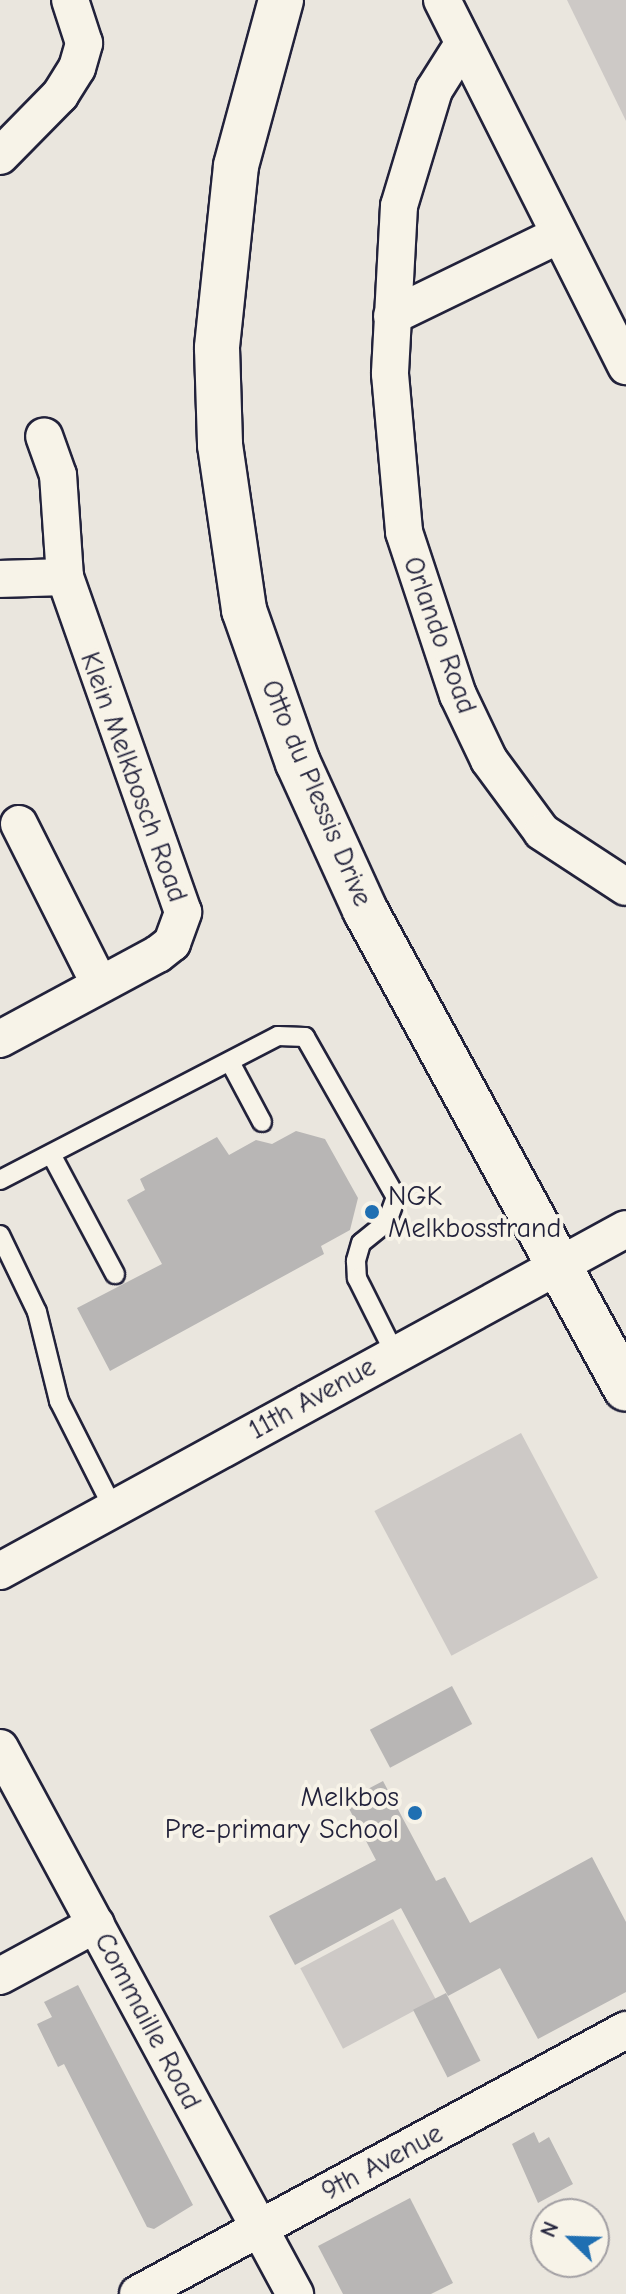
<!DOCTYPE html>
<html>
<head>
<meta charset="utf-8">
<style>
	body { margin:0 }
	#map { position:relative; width:626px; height:2294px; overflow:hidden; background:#eae6de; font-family:"Comic Neue",sans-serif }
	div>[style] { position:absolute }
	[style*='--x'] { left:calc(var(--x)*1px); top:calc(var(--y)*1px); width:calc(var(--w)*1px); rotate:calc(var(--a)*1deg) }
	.green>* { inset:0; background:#cdc9c6; transform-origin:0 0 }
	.building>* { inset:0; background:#b8b6b5; transform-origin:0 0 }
	.roads { filter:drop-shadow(2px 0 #22223b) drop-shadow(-2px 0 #22223b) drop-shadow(0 2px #22223b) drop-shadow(0 -2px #22223b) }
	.lane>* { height:18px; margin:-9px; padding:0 9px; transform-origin:9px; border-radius:9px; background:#f7f3e8 }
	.street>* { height:36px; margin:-18px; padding:0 18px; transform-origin:18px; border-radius:18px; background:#f7f3e8 }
	.primary>* { height:44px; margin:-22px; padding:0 22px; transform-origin:22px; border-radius:22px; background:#f7f3e8 }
	.dots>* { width:22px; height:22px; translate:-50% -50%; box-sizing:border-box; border:4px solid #f7f3e8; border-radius:50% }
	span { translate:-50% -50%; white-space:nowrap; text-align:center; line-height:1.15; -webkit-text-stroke:8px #f7f3e8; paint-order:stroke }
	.street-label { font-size:28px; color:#22223b }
	.poi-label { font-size:28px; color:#22223b }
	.left { translate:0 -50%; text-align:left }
	.right { translate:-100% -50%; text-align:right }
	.north { position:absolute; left:530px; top:2198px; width:80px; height:80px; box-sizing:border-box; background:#f7f3e8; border:2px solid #a29fa3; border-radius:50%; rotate:293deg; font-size:22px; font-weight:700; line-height:32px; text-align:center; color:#22223b }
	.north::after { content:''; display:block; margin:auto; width:28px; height:36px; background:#1f6fb2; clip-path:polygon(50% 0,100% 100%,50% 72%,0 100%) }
</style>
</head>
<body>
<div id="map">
	<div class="green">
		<i style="clip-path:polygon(567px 0,626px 0,626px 121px)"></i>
		<i style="left:521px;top:1433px;width:164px;height:166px;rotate:62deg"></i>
		<i style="left:393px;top:1919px;width:91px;height:105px;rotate:62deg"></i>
	</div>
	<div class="building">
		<i style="clip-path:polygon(296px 1131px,325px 1139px,358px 1198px,350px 1230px,321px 1246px,324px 1254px,110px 1371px,77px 1308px,162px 1264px,127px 1200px,145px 1190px,140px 1179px,217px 1137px,229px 1155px,256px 1140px,272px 1144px)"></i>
		<i style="left:452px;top:1686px;width:43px;height:93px;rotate:62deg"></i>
		<i style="clip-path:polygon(383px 1781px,436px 1881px,445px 1877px,470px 1923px,592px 1857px,626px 1922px,626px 1992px,538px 2039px,500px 1968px,448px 1996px,401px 1908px,295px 1965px,269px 1916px,376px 1860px,345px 1801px)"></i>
		<i style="clip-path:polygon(78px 1985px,193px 2205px,154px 2229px,147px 2227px,64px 2064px,58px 2067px,37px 2024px,52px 2017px,44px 2002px)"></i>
		<i style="left:446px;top:1993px;width:76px;height:37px;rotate:63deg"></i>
		<i style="clip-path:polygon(534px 2132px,539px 2143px,549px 2137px,573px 2184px,538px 2203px,512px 2144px)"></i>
		<i style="clip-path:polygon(410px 2198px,453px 2283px,431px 2294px,343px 2294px,318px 2246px)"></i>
	</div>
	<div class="roads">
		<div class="lane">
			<i style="--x:230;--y:1062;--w:68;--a:61.9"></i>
			<i style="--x:52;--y:1156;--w:134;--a:61.9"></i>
			<i style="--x:0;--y:1180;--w:313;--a:-27.4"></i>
			<i style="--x:278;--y:1036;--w:27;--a:2"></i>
			<i style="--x:305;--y:1037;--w:184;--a:60.4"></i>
			<i style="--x:396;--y:1197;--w:27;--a:110"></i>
			<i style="--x:387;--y:1222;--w:33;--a:141"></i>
			<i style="--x:361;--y:1243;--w:19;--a:106"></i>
			<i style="--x:356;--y:1261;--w:17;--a:87"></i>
			<i style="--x:357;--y:1278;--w:83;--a:63.4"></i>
			<i style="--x:0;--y:1235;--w:85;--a:64.3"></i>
			<i style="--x:37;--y:1312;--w:92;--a:76.1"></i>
			<i style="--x:59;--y:1401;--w:122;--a:63.2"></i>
		</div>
		<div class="street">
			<i style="--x:442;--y:0;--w:410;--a:63.3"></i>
			<i style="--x:463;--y:44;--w:54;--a:122.2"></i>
			<i style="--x:434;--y:90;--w:121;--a:106.8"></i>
			<i style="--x:399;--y:206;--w:168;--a:93.1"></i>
			<i style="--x:390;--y:374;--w:159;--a:84.9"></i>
			<i style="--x:404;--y:532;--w:172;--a:71.7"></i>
			<i style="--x:458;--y:695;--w:72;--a:64.5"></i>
			<i style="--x:489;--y:760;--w:89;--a:53.6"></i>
			<i style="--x:542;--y:832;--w:100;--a:33.2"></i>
			<i style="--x:0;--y:156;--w:86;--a:-45.5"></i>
			<i style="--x:60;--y:95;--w:32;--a:-58"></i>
			<i style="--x:77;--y:68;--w:26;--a:-74"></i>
			<i style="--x:84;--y:43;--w:45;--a:-108"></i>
			<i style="--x:392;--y:316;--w:186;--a:-25.9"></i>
			<i style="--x:0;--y:579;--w:65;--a:-1.8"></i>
			<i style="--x:19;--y:824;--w:178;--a:63.3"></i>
			<i style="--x:0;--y:1039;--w:179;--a:-28.3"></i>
			<i style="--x:158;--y:954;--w:18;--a:-38"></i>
			<i style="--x:172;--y:943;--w:33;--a:-70"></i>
			<i style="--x:183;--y:912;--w:355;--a:-109.4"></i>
			<i style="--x:65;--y:577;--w:102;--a:-93.9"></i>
			<i style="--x:58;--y:475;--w:41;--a:-109.7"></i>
			<i style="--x:0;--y:1571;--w:713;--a:-28.65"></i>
			<i style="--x:0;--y:1748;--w:621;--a:61.62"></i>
			<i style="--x:0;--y:1976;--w:109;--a:-28.4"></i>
			<i style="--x:138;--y:2294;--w:555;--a:-28.41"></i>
		</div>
		<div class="primary">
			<i style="--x:281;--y:0;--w:172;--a:105.2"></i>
			<i style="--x:236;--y:166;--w:183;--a:96"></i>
			<i style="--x:217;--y:348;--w:97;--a:88.2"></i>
			<i style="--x:220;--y:445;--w:167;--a:81.7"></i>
			<i style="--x:244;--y:610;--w:162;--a:70.6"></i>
			<i style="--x:298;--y:763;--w:162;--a:65.5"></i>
			<i style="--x:365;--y:910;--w:545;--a:61.41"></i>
		</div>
	</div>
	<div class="dots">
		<i style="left:372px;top:1212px;background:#1f6fb2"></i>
		<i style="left:415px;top:1813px;background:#1f6fb2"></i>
	</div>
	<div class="street-label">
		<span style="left:440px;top:635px;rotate:70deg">Orlando Road</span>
		<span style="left:134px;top:777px;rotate:70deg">Klein Melkbosch Road</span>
		<span style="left:317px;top:793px;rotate:67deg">Otto du Plessis Drive</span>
		<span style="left:312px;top:1398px;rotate:-29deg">11th Avenue</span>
		<span style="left:148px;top:2021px;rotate:62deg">Commaille Road</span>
		<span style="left:382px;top:2162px;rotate:-28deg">9th Avenue</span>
	</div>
	<div class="poi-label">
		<span class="left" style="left:388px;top:1212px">NGK<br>Melkbosstrand</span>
		<span class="right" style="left:399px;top:1813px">Melkbos<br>Pre-primary School</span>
	</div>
	<div class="north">N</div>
</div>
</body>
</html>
